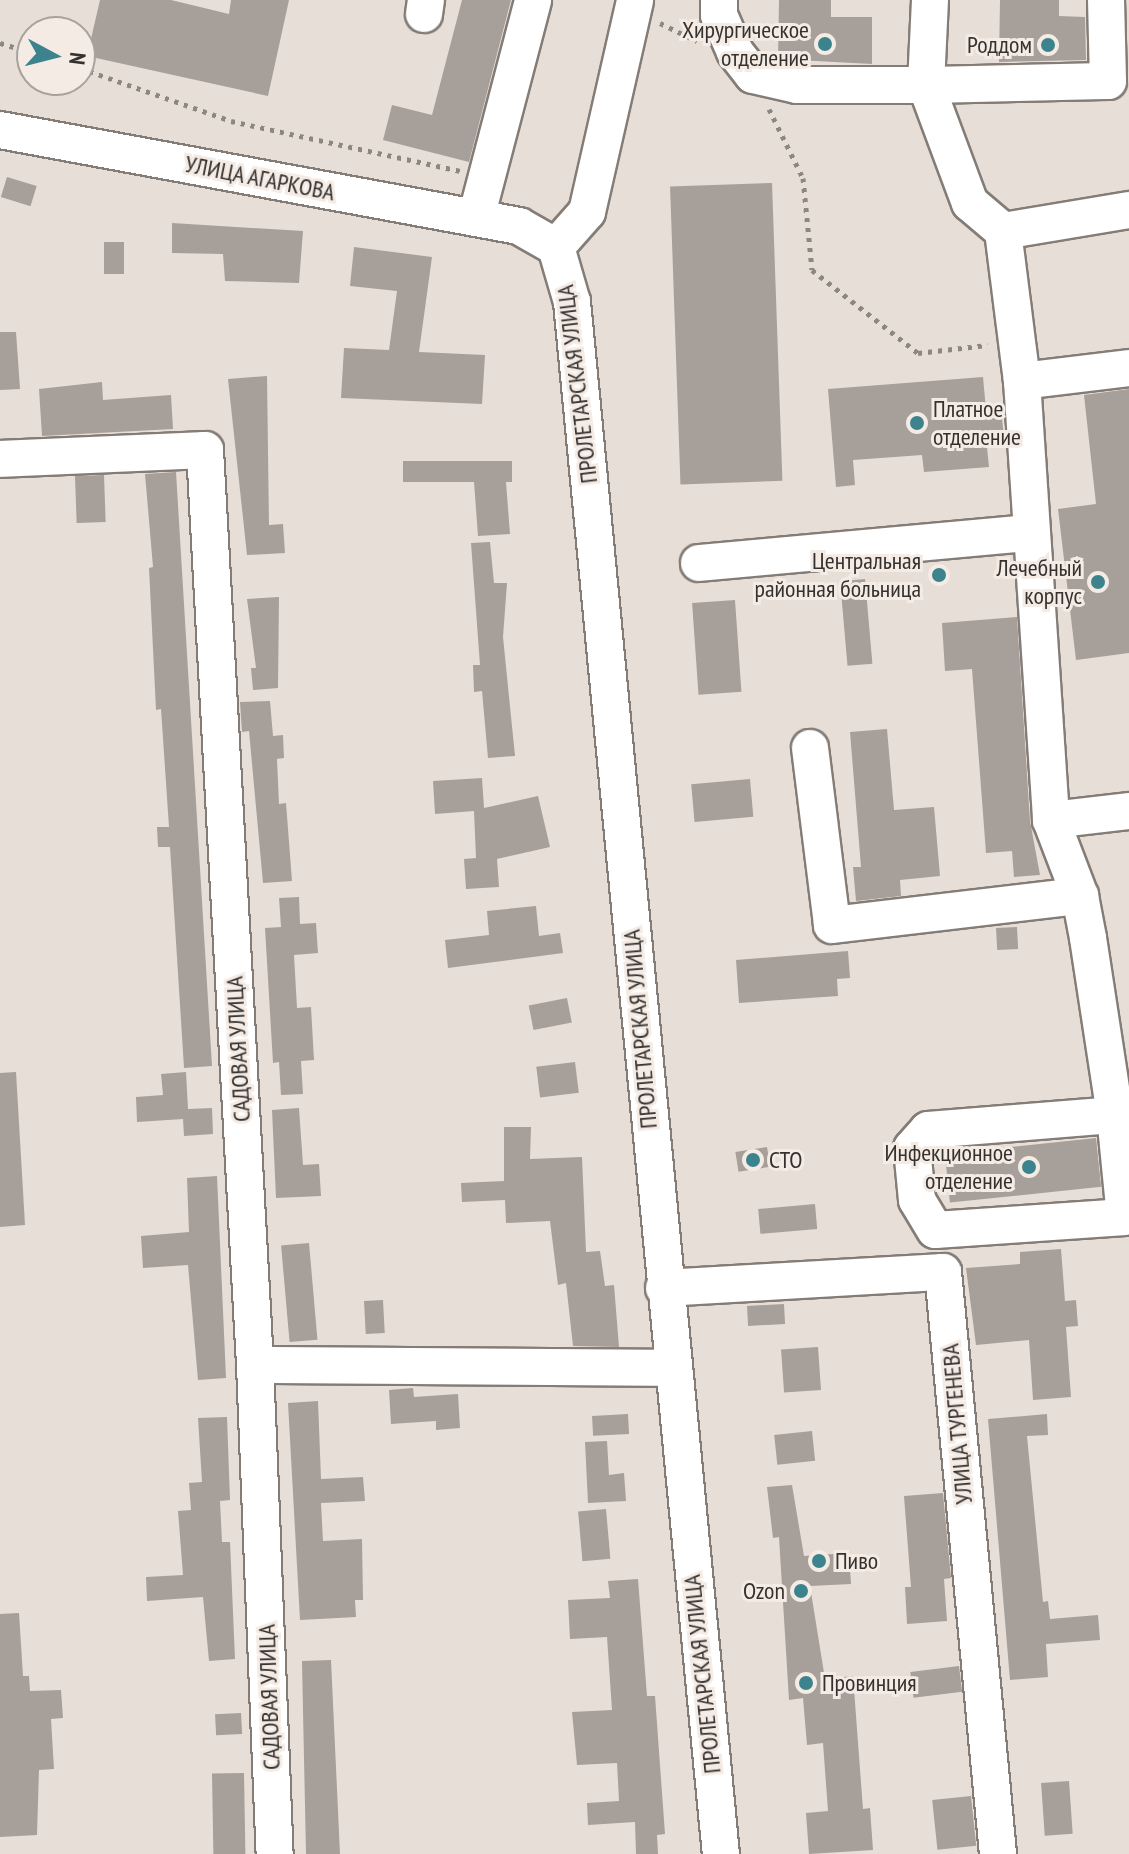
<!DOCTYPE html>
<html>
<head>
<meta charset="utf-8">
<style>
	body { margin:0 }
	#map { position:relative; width:1129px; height:1854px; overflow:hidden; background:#e7ded7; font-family:"PT Sans Narrow",sans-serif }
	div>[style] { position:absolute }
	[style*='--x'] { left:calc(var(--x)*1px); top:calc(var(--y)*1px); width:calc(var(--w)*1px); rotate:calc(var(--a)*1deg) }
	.building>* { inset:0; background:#a79f99; transform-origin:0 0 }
	.path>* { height:5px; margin-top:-2.5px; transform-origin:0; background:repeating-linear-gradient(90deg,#8d8782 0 4px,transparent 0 10px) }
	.roads { filter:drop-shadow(2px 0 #847c76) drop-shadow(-2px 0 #847c76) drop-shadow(0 2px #847c76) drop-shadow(0 -2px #847c76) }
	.minor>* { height:36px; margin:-18px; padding:0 18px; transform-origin:18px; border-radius:18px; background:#fff }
	.dots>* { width:22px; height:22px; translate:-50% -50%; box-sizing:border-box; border:4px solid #f4ebe4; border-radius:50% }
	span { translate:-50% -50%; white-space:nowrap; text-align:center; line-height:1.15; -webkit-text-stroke:6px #f4ebe4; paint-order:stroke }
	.poi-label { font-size:24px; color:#35312f }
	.right { translate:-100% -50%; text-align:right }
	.left { translate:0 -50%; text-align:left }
	.street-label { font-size:24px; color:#35312f }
	.north { position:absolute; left:16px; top:16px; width:80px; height:80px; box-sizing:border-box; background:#f4ebe4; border:2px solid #a8a19c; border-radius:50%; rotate:97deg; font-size:22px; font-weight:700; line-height:32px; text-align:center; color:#35312f }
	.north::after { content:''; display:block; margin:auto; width:28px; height:36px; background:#3d838e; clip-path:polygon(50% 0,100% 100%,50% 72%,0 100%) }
</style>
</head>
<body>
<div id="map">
	<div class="building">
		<i style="clip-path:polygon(100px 0,171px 0,229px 14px,231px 0,289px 0,268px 96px,87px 56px)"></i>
		<i style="clip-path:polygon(462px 0,511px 0,469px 162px,383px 140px,392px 105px,432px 115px)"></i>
		<i style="clip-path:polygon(779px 0,831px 0,831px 17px,872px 17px,872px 64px,778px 59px)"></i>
		<i style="clip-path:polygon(1000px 0,1059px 0,1059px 16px,1085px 17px,1086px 60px,999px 62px)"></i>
		<i style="left:7px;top:177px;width:31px;height:21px;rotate:17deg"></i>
		<i style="left:772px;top:183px;width:298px;height:102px;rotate:88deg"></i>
		<i style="clip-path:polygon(172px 223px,303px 231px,299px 283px,225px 281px,223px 254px,172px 253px)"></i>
		<i style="left:104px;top:242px;width:20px;height:32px"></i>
		<i style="clip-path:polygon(354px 247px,432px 257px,419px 352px,485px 355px,482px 404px,341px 398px,344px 348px,389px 350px,397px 291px,350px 286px)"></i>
		<i style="clip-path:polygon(0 332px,16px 332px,20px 389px,0 390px)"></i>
		<i style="clip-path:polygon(267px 376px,269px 525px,283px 524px,285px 553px,247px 555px,228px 379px)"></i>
		<i style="clip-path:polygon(983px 377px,986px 410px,1001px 409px,1004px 437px,986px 438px,989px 467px,924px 472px,922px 455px,853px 460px,855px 485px,836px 487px,828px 389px)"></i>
		<i style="clip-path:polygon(102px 382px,103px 400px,171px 395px,173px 429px,42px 436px,39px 389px)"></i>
		<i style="clip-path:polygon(1129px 389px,1129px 653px,1076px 660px,1058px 509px,1096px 504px,1084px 395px)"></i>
		<i style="clip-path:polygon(403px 461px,512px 461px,512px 482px,506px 482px,510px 534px,478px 536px,474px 482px,403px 482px)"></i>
		<i style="clip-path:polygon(176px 472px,212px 1066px,184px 1068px,170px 847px,158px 847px,157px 827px,169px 827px,161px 709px,156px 710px,149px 568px,153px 567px,145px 474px)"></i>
		<i style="left:104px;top:475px;width:47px;height:29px;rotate:88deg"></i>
		<i style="clip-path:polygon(490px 542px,494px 583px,507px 583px,503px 637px,515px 756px,488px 758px,482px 691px,474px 692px,473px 665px,480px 665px,471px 543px)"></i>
		<i style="left:865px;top:579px;width:85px;height:25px;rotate:85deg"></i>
		<i style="clip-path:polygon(279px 597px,278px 688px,253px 690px,251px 668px,256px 668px,247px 599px)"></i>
		<i style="left:735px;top:600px;width:92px;height:43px;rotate:86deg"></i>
		<i style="clip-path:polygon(1017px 617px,1030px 821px,1040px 875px,1014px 877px,1012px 851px,986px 853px,972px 669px,945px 671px,942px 623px)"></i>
		<i style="clip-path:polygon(270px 701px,273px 736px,283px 735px,284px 758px,277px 759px,279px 804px,286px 803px,292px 881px,263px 883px,249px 731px,242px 732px,240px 702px)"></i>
		<i style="clip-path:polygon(887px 729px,894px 810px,934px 807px,940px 876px,900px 880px,901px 896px,856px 901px,853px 867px,861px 867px,850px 732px)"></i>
		<i style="clip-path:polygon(482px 778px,484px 808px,538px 796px,550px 847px,497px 859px,499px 887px,466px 889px,464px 859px,476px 858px,474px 811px,435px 814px,433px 781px)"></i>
		<i style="left:750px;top:779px;width:38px;height:59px;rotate:85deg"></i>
		<i style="clip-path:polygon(299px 897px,300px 924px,316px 923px,318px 953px,294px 955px,297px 1008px,311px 1007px,314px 1060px,301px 1061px,303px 1094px,281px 1095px,279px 1062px,273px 1063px,265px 928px,281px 927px,279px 898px)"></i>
		<i style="clip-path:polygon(536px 906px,539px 936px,560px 933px,563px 953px,448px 968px,445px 940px,489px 935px,487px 911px)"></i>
		<i style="left:1017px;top:927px;width:22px;height:21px;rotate:87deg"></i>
		<i style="clip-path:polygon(848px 951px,850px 978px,837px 979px,838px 996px,739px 1003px,736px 960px)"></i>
		<i style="left:567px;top:998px;width:25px;height:39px;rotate:79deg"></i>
		<i style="left:575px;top:1062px;width:31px;height:39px;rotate:83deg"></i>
		<i style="clip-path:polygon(16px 1072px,25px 1225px,0 1227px,0 1073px)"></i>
		<i style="clip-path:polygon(186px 1072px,188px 1109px,212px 1108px,213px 1134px,184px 1136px,183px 1119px,137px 1122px,136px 1097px,163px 1095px,161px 1074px)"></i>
		<i style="clip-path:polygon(299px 1108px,303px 1165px,319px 1164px,321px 1196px,276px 1198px,272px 1110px)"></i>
		<i style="clip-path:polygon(504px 1127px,531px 1127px,530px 1159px,582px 1157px,586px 1252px,600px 1251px,605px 1286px,614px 1285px,619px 1347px,573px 1346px,566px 1283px,558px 1285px,550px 1221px,506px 1223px,505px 1200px,462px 1202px,461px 1183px,504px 1181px)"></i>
		<i style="left:1096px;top:1138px;width:49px;height:152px;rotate:84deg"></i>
		<i style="left:767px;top:1147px;width:20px;height:32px;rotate:81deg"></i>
		<i style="clip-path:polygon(217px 1176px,226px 1378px,198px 1380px,188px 1265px,143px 1268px,141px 1236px,189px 1232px,187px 1178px)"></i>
		<i style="left:815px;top:1204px;width:25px;height:57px;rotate:85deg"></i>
		<i style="left:309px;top:1243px;width:97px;height:28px;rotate:85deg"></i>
		<i style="clip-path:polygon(1061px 1249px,1065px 1301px,1076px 1300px,1078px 1326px,1066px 1327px,1071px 1397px,1033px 1400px,1029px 1340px,976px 1345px,966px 1268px,1020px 1264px,1020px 1252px)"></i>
		<i style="left:383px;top:1300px;width:33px;height:19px;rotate:87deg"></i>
		<i style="left:784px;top:1304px;width:20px;height:37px;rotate:87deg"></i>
		<i style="left:818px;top:1347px;width:43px;height:37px;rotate:86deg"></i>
		<i style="clip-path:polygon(413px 1388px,414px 1397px,458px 1394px,460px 1428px,436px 1430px,436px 1421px,391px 1424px,389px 1390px)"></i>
		<i style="clip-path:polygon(318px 1401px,321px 1479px,363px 1477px,365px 1501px,321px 1503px,323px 1541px,362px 1539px,363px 1600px,355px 1600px,356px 1617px,300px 1620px,288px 1403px)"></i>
		<i style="left:628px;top:1414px;width:20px;height:36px;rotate:87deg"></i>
		<i style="clip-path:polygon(1047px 1414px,1048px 1435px,1027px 1436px,1043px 1602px,1048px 1601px,1050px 1619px,1098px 1615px,1100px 1640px,1046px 1644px,1048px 1677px,1010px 1680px,988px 1419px)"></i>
		<i style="clip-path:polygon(227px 1417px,230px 1500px,220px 1501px,222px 1542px,230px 1542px,235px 1659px,209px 1661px,203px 1597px,147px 1601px,146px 1577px,183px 1575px,178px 1511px,191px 1510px,189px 1483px,202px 1482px,198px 1418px)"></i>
		<i style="left:812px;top:1431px;width:30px;height:38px;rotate:84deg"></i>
		<i style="clip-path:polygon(607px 1441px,609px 1475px,624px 1473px,626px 1501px,588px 1503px,585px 1442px)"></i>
		<i style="clip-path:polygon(792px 1485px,804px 1556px,849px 1553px,851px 1584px,810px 1586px,825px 1679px,853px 1676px,863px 1809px,870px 1808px,873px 1850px,809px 1854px,806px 1813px,828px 1811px,823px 1743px,807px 1745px,803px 1698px,789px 1700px,779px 1537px,773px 1538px,767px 1487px)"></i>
		<i style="clip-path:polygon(943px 1493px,951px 1578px,944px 1579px,947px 1621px,907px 1624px,905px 1587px,911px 1587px,904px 1496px)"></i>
		<i style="left:606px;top:1509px;width:50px;height:28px;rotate:85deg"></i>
		<i style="clip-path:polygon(638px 1579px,647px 1696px,655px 1696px,665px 1834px,657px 1835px,658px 1854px,636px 1854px,635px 1822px,588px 1825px,587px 1803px,619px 1801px,617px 1763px,577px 1765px,574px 1733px,572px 1712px,612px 1710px,607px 1637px,570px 1639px,568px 1600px,610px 1598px,608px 1581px)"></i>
		<i style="clip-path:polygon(19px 1613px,23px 1676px,29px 1676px,30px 1691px,61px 1690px,63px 1718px,51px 1719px,54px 1769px,39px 1770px,37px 1835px,0 1837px,0 1614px)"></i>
		<i style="clip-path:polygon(331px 1660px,340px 1854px,306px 1854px,302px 1661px)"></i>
		<i style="left:959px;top:1666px;width:26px;height:49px;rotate:83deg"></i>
		<i style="left:241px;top:1713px;width:21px;height:26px;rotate:87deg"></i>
		<i style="left:244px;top:1773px;width:81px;height:32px;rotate:89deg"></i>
		<i style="left:1069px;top:1781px;width:53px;height:28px;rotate:86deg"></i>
		<i style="left:971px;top:1796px;width:50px;height:39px;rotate:84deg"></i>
	</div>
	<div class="path">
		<i style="--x:660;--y:23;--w:41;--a:25.9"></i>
		<i style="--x:0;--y:43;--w:34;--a:17"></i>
		<i style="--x:80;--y:68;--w:160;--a:19.3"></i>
		<i style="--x:231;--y:121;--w:235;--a:12.3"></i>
		<i style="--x:769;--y:109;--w:77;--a:63.8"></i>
		<i style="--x:803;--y:178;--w:92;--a:84.4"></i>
		<i style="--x:812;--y:270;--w:135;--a:38.1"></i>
		<i style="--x:918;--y:353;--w:70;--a:-6.5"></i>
	</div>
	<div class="roads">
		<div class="minor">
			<i style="--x:719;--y:0;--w:15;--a:90"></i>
			<i style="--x:719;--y:15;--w:40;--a:66.6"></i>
			<i style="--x:735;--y:52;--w:29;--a:52"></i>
			<i style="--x:753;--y:75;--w:45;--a:12.8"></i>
			<i style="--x:797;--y:85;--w:129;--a:0"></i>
			<i style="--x:926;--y:85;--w:182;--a:-1.3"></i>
			<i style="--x:1108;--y:81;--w:81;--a:-91.4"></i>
			<i style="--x:930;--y:0;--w:85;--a:92.7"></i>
			<i style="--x:926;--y:85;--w:126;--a:69.6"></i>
			<i style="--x:970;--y:203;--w:43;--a:40.3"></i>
			<i style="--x:1003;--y:231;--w:128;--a:-9.5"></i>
			<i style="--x:424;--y:14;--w:14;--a:-82"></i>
			<i style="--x:0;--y:130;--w:528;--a:10.48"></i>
			<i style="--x:519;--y:226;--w:43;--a:29.6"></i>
			<i style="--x:556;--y:247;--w:57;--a:73.8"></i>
			<i style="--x:572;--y:302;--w:1559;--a:84.52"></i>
			<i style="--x:476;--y:218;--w:225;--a:-75.3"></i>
			<i style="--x:1003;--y:231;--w:151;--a:82.8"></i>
			<i style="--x:1022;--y:381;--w:440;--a:86.2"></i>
			<i style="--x:1051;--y:820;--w:79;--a:-6.6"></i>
			<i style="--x:556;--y:247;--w:47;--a:-48.5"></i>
			<i style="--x:587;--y:212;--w:217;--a:-77.2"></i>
			<i style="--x:1022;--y:381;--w:108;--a:-6.9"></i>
			<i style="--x:0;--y:459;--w:205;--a:-2.5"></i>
			<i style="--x:205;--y:450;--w:916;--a:86.87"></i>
			<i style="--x:255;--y:1365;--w:489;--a:87.7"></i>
			<i style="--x:699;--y:563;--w:333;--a:-5.2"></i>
			<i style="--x:810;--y:748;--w:178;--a:82.9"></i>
			<i style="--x:832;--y:925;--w:250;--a:-6.7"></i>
			<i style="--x:1051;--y:820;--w:81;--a:69.1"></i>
			<i style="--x:1080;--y:896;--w:43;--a:79.2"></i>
			<i style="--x:1088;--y:938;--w:179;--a:81.3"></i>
			<i style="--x:1115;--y:1115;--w:102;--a:84.4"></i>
			<i style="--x:1125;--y:1217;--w:190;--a:176.1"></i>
			<i style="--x:935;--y:1230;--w:35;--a:-121"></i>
			<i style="--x:917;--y:1200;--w:52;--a:-95.5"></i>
			<i style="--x:912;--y:1148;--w:24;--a:-48"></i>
			<i style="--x:928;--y:1130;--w:188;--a:-4.6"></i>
			<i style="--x:664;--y:1288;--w:279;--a:-3.3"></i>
			<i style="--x:943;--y:1272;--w:585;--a:84.6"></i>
			<i style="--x:255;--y:1365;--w:416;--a:0.4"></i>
		</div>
	</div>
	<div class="dots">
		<i style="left:825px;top:44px;background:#3d838e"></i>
		<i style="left:1048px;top:45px;background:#3d838e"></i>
		<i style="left:917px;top:423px;background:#3d838e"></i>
		<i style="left:939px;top:575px;background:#3d838e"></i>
		<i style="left:1098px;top:582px;background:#3d838e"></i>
		<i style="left:753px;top:1160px;background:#3d838e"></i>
		<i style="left:1029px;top:1167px;background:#3d838e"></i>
		<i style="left:819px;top:1561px;background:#3d838e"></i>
		<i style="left:801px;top:1591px;background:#3d838e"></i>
		<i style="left:806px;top:1683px;background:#3d838e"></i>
	</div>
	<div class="poi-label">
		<span class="right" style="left:809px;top:44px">Хирургическое<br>отделение</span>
		<span class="right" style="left:1032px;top:45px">Роддом</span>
		<span class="left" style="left:933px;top:423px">Платное<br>отделение</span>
		<span class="right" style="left:921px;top:575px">Центральная<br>районная больница</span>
		<span class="right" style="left:1082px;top:582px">Лечебный<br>корпус</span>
		<span class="right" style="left:1013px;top:1167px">Инфекционное<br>отделение</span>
		<span class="left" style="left:769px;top:1160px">СТО</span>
		<span class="left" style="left:835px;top:1561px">Пиво</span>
		<span class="right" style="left:785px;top:1591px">Ozon</span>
		<span class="left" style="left:822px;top:1683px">Провинция</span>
	</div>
	<div class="street-label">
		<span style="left:260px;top:178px;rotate:11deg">УЛИЦА АГАРКОВА</span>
		<span style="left:577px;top:384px;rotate:-97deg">ПРОЛЕТАРСКАЯ УЛИЦА</span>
		<span style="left:640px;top:1029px;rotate:-95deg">ПРОЛЕТАРСКАЯ УЛИЦА</span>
		<span style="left:238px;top:1049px;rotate:-93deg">САДОВАЯ УЛИЦА</span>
		<span style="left:957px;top:1424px;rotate:-95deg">УЛИЦА ТУРГЕНЕВА</span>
		<span style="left:702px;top:1674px;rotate:-96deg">ПРОЛЕТАРСКАЯ УЛИЦА</span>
		<span style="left:269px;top:1697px;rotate:-92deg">САДОВАЯ УЛИЦА</span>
	</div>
	<div class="north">N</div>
</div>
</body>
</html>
